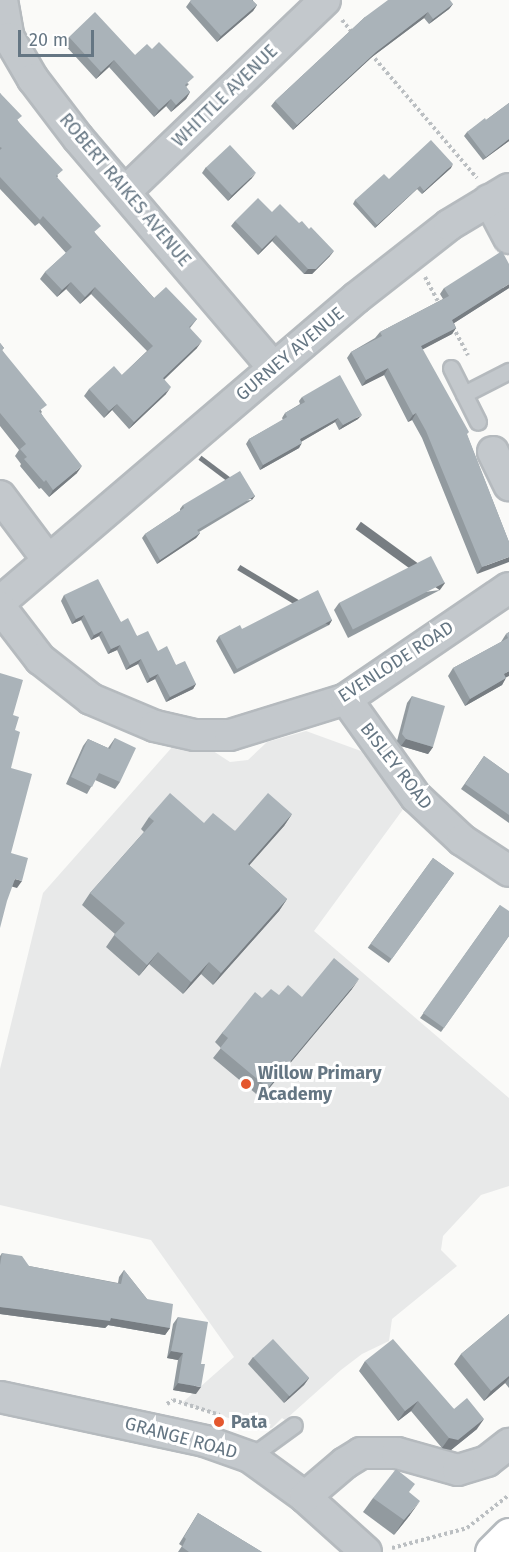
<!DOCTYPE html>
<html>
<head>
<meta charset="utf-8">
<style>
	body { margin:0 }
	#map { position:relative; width:509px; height:1552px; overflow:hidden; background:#fafaf8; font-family:"Fira Sans",sans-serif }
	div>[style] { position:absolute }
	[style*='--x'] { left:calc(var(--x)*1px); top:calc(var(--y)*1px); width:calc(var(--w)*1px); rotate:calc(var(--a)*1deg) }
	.built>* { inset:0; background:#e8e9e9 }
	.path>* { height:4px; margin-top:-2px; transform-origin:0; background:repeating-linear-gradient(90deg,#bbbfc2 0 3px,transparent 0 6px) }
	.roads { filter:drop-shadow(2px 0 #b5babe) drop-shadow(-2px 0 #b5babe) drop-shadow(0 2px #b5babe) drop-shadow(0 -2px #b5babe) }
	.service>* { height:15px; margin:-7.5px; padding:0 7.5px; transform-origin:7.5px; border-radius:7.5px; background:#c3c8cc }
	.minor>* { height:30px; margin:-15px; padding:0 15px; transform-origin:15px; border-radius:15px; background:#c3c8cc }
	.primary>* { height:33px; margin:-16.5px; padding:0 16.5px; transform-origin:16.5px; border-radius:16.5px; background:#fff }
	.wall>* { inset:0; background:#929a9f; transform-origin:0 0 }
	.shaded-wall>* { inset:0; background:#777d82; transform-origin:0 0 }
	.building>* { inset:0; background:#aab3b9; transform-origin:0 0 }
	.dots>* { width:16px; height:16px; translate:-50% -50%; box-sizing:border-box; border:3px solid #fff; border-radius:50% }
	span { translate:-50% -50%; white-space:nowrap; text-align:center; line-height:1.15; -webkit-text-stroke:6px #fff; paint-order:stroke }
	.street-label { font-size:18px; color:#657683 }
	.poi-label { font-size:18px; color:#657683; font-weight:700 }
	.left { translate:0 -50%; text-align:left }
	.scale { position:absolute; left:18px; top:30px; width:76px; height:27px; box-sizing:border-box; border:3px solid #657683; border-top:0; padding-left:8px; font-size:18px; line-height:21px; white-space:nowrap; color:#657683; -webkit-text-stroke:4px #fff; paint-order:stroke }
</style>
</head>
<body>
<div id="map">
	<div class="built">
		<i style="clip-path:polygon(306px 731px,361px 751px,404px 808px,314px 931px,509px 1098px,509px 1186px,481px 1195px,443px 1236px,441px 1250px,457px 1266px,392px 1319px,389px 1341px,362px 1354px,341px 1370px,285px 1420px,282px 1418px,272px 1428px,258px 1431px,241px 1422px,182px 1403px,234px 1357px,151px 1240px,0 1205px,0 1069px,43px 893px,174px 745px,207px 747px,230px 762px,248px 760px,267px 742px)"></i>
	</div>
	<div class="path">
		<i style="--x:342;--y:20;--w:19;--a:51"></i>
		<i style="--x:371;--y:54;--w:163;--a:49.5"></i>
		<i style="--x:425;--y:277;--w:32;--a:62"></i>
		<i style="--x:453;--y:327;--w:32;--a:62"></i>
		<i style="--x:167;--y:1404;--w:7;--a:-34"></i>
		<i style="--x:173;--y:1400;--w:49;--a:17.7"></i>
		<i style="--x:392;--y:1548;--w:78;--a:-14.9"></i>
		<i style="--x:467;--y:1528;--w:53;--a:-38.2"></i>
	</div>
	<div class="roads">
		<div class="service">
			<i style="--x:451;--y:368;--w:60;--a:63.4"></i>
			<i style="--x:464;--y:394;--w:51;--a:-27.1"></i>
			<i style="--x:250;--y:1457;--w:54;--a:-36"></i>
		</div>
		<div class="minor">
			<i style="--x:2;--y:0;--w:39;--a:80"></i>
			<i style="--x:9;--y:38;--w:48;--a:59.7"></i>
			<i style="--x:33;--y:79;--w:74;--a:52.7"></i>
			<i style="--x:78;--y:138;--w:301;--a:49.6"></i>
			<i style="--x:125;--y:192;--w:277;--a:-43.8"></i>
			<i style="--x:489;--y:200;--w:43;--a:62.2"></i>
			<i style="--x:493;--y:452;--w:37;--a:64"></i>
			<i style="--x:0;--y:496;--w:80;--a:53.1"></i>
			<i style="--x:0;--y:602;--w:468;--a:-40.5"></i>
			<i style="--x:356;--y:298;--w:118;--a:-38.1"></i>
			<i style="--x:449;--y:225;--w:70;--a:-31"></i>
			<i style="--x:0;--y:607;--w:66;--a:52.4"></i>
			<i style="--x:40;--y:659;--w:65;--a:38.1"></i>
			<i style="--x:91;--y:699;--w:69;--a:22.9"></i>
			<i style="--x:155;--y:726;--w:41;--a:12.7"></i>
			<i style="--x:195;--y:735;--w:35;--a:0"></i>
			<i style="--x:230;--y:735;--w:121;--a:-17.2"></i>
			<i style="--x:346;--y:699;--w:197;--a:-34.3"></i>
			<i style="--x:346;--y:699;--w:120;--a:54.5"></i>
			<i style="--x:416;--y:797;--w:63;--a:43.1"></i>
			<i style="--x:462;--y:840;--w:56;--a:33.4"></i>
			<i style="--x:0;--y:1397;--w:210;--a:12.1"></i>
			<i style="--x:205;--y:1441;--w:48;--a:19.6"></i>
			<i style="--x:250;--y:1457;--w:68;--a:36"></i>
			<i style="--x:305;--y:1497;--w:82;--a:42"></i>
			<i style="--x:305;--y:1497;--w:52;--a:-40.4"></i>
			<i style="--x:345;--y:1463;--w:19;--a:-32"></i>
			<i style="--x:361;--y:1453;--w:36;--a:0"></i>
			<i style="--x:397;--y:1453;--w:63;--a:15.6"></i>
			<i style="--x:458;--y:1470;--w:30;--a:-17"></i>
			<i style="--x:487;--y:1461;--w:28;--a:-38"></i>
		</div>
		<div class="primary">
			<i style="--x:492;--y:1552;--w:24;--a:-45"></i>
		</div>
	</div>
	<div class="wall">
		<i style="clip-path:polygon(191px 0,253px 0,253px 1px,257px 5px,253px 11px,217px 42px,186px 7px)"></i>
		<i style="clip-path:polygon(453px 4px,449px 9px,429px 24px,424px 18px,372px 57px,293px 130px,271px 106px,275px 101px,365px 17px)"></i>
		<i style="clip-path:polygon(69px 37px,135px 55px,189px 84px,186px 87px,190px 92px,186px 99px,171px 112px,166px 106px,154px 117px,109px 67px,96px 79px,64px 44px)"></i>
		<i style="clip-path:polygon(0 93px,18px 121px,58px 176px,57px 178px,95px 233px,154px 298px,197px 319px,190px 328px,197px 348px,164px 380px,166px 394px,129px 429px,112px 410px,104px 418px,84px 396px,89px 389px,122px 375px,147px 351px,91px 294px,80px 304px,66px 289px,57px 297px,40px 279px,45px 272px,66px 253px,39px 223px,35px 226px,0 189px)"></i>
		<i style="clip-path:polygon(509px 103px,509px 141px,483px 160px,464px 136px,467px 132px,486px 120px)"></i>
		<i style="clip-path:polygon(206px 167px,252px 178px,228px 201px,202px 173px)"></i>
		<i style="clip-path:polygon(451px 168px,422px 194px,417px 189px,375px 228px,353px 204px,355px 200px,389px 179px)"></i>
		<i style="clip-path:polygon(272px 212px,330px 256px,312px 274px,304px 274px,272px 241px,258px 255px,231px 226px,235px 221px)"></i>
		<i style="clip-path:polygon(444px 288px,509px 288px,454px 323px,456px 328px,452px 334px,422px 349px,467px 435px,509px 542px,477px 574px,422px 438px,412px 420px,408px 422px,384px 375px,362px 386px,347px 358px,351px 352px,375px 338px,380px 332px,443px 299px,440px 294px)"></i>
		<i style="clip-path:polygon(0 343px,4px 348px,2px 350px,42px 412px,41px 413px,77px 473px,49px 497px,41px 488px,39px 489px,20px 466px,21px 464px,15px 456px,19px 450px,0 426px)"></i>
		<i style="clip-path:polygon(302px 397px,358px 419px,339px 430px,335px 422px,301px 442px,299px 448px,260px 470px,246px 444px,249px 439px,283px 420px,282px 418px,285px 413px,300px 404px,299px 401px)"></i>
		<i style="clip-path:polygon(252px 500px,199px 532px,200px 533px,196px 538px,157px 564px,142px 538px,145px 534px,180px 511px,180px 509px,183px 505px)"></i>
		<i style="clip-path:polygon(440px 590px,348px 638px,334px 610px,339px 603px)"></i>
		<i style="clip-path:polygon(64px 595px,121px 622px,137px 636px,176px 665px,196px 684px,193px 689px,166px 702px,155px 679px,147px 683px,138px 664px,126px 670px,117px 650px,108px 654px,99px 636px,91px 640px,81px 620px,72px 624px,61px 601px)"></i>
		<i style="clip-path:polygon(332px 620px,329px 625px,234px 674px,216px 641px,219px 636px,242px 629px)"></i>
		<i style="clip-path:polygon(509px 632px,506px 677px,502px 685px,465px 706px,448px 676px,453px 668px,501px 642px,506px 634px)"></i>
		<i style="clip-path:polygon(412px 696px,433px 747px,428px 754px,401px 746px,397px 741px,407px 703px)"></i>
		<i style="clip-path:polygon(115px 738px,120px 782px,115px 789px,95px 780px,87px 794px,66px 784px,83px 746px,88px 739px,108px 748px)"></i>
		<i style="clip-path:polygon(484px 756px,509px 774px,509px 823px,461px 789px)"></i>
		<i style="clip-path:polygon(292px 814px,284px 826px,249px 865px,287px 899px,279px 911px,213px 985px,201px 974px,183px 994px,149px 964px,139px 976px,106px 947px,115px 934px,82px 905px,90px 893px,144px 832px,141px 829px,149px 817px,204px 823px,235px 831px)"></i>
		<i style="left:433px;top:858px;width:26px;height:111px;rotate:36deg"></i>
		<i style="clip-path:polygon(500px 905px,509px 936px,441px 1032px,420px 1018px)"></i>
		<i style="clip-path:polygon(352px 989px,261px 1098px,213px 1058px,221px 1048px,215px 1042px,222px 1033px,262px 998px,279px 995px,302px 997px)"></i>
		<i style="clip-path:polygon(2px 1253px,29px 1266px,118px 1283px,119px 1277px,124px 1270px,170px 1328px,165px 1335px,108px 1325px,105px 1328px,0 1314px,0 1256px)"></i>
		<i style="clip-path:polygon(509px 1314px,509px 1388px,505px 1383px,484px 1401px,454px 1364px,461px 1354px)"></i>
		<i style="clip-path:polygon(178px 1317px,196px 1394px,173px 1390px,178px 1360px,167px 1358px,173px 1324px)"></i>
		<i style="clip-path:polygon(253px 1357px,309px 1378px,304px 1385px,284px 1403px,248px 1364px)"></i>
		<i style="clip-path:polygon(365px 1361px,454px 1409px,477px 1429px,451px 1450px,442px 1448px,411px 1411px,398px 1421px,359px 1371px)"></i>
		<i style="clip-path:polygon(409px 1492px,410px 1515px,394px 1535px,363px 1512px,373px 1498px)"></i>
		<i style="clip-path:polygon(198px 1513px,262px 1552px,178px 1552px,182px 1546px,179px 1544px)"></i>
	</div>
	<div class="shaded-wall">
		<i style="clip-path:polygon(453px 4px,449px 9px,429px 24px,433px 19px)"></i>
		<i style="clip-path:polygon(257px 5px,253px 11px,217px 42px,221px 36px)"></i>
		<i style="clip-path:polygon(428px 12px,424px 18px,372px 57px,293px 130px,297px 125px,376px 52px)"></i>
		<i style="clip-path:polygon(114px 60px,109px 67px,96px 79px,101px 72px)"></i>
		<i style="clip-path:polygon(190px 92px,186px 99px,171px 112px,176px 105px)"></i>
		<i style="clip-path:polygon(171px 99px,166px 106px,154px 117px,159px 110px)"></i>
		<i style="clip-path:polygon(509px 139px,509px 141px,483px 160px,486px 157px)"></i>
		<i style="clip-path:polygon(453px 164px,451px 168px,422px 194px,424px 191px)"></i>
		<i style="clip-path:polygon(256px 173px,252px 178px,228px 201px,232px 195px)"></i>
		<i style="clip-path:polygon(420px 186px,417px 189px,375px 228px,377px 225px)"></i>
		<i style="clip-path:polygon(276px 235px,272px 241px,258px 255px,262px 249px)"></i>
		<i style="clip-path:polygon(334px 251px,330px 256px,312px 274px,304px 274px,308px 269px)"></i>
		<i style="clip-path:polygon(71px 282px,66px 289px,57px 297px,62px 290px)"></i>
		<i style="clip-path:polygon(509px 284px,509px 288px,448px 327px,452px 320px)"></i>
		<i style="clip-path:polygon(95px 287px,91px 294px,80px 304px,85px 297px)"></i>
		<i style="clip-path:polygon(456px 328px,452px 334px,416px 353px,421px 346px)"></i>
		<i style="clip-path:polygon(202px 341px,197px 348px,158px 385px,163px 378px)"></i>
		<i style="clip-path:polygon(388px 368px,384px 375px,362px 386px,366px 380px)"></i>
		<i style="clip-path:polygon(171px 387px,166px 394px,129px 429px,134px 422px)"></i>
		<i style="clip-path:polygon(117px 404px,112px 410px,104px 418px,109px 411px)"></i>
		<i style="clip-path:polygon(416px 413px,412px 420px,408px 422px,413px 415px)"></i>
		<i style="clip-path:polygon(362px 415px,358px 419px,339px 430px,343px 425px)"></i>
		<i style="clip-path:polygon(338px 418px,335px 422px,297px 444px,300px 439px)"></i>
		<i style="clip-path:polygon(302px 443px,299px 448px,260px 470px,263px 465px)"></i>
		<i style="clip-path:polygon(82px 466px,77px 473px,49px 497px,53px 490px)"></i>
		<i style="left:255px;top:496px;width:5px;height:67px;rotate:127deg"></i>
		<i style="clip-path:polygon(200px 533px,196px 538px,157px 564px,160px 560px)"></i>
		<i style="clip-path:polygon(509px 557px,509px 562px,477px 574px,482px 567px)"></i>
		<i style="left:445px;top:583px;width:9px;height:104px;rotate:126deg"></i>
		<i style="clip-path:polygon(84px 615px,81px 620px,72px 624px,76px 619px)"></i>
		<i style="left:332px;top:620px;width:6px;height:107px;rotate:121deg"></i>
		<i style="clip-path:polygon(102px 631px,99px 636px,91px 640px,94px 635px)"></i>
		<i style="clip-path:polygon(120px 645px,117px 650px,108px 654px,111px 649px)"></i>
		<i style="clip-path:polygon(141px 659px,138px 664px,126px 670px,130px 665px)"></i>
		<i style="clip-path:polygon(509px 671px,509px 676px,499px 681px,504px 674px)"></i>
		<i style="clip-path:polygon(158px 674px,155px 679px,147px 683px,150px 678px)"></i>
		<i style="clip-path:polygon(506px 678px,502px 685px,465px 706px,470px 699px)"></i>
		<i style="clip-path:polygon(196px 684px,193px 689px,166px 702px,170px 697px)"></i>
		<i style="clip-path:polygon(406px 739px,433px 747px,428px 754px,401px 746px)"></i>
		<i style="clip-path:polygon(292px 814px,284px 826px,240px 876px,248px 864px)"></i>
		<i style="clip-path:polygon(15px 879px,22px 881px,17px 888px,10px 886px)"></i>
		<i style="clip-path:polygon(287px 899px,279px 911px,213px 985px,221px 973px)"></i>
		<i style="clip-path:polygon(158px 952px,149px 964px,139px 976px,147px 965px)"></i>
		<i style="clip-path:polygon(209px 962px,201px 974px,183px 994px,191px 982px)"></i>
		<i style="clip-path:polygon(359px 979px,352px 989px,261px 1098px,268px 1088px)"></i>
		<i style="clip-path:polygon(0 1307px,111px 1318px,170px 1328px,165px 1335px,108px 1325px,105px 1328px,0 1314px)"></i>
		<i style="clip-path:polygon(171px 1351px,183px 1353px,178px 1360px,167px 1358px)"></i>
		<i style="clip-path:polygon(509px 1376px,509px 1378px,505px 1383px,484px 1401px,491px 1391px)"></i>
		<i style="clip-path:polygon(309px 1378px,304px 1385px,284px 1403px,289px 1396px)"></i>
		<i style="clip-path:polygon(178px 1383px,201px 1387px,196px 1394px,173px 1390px)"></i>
		<i style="clip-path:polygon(418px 1401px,411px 1411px,398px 1421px,405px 1411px)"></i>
		<i style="clip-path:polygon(484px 1419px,477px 1429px,451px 1450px,442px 1448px,449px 1438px)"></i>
		<i style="clip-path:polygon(420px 1501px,410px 1515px,394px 1535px,404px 1520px)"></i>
	</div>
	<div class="building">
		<i style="clip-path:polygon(191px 0,252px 0,257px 5px,221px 36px,190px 2px)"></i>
		<i style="clip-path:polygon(388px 0,450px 0,453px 4px,433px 19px,428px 12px,376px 52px,297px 125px,275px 101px,365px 17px)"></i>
		<i style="clip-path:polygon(95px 12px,135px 55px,147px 44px,152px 49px,159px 42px,194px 77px,185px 85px,190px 92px,176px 105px,171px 99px,159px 110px,114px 60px,101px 72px,69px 37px)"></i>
		<i style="clip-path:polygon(0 93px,22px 116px,17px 120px,63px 170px,56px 176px,101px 226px,94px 232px,154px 298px,166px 287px,197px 319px,189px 327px,202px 341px,163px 378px,171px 387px,134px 422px,117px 404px,109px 411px,89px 389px,114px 366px,122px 375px,153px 346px,95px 287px,85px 297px,71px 282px,62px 290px,45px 272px,72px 247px,43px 216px,40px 220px,0 177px,0 150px,2px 148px,0 147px)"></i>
		<i style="clip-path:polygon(509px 103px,509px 139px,486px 157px,467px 132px,485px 118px,486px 120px)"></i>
		<i style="clip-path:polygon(431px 140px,453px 164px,424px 191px,420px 186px,377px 225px,355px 200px,384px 174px,389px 179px)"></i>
		<i style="left:230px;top:145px;width:38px;height:33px;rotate:47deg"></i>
		<i style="clip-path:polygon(258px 198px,272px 212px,280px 204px,299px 223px,302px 221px,309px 229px,311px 227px,334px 251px,316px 269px,308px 269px,276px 235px,262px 249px,235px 221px)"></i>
		<i style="clip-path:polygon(502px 251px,509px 264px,509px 284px,452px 320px,456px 328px,421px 346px,469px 432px,467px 434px,509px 542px,509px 557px,482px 567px,426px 431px,416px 413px,413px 415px,388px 368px,366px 380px,351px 352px,382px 336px,380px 332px,449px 296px,444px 288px)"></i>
		<i style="clip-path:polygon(0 343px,4px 348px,2px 350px,47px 405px,39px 411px,82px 466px,53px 490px,46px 480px,44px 482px,24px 459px,27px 457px,20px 449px,26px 444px,0 413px)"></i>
		<i style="clip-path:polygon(340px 375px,362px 415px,343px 425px,338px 418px,300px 439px,302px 443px,263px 465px,249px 439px,287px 417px,285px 413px,305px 402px,302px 397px)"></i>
		<i style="clip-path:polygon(240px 471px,255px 496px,197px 530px,200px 533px,160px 560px,145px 534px,184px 508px,183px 505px)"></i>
		<i style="left:431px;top:556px;width:30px;height:103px;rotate:63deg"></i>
		<i style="clip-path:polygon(98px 579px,121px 622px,128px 618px,137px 636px,148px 631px,158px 651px,167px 646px,176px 665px,185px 661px,196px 684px,170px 697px,158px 674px,150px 678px,141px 659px,130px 665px,120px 645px,111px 649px,102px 631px,94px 635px,84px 615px,76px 619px,64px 595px)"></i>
		<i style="clip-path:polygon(318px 590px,332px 620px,237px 669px,219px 636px,240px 625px,242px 629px)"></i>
		<i style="clip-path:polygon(509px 632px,509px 671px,504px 674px,506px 678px,470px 699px,453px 668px,508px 638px,506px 634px)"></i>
		<i style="clip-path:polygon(0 673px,23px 680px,13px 715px,19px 717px,15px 730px,20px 732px,11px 768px,32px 774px,11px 853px,28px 858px,22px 881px,15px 879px,7px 901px,0 928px)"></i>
		<i style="clip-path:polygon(412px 696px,445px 706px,433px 747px,406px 739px,402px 734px)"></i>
		<i style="clip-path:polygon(115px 738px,136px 748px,120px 782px,99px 773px,92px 787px,71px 777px,88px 739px,110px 749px)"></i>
		<i style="clip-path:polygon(484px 756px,509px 774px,509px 815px,465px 784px)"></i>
		<i style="clip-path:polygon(170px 793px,204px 823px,213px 813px,235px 831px,268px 793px,292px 814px,248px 864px,287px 899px,221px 973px,209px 962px,191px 982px,158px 952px,147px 965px,114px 935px,125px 923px,90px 893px,154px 821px,149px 817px)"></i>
		<i style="left:433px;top:858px;width:26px;height:106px;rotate:36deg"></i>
		<i style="clip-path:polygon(500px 905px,509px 911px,509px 936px,444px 1028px,423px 1013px)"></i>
		<i style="clip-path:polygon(334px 958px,359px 979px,268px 1088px,220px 1048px,228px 1038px,222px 1033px,255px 992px,262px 998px,271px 989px,279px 995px,288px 985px,302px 997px)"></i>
		<i style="clip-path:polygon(2px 1253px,22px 1256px,29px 1266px,121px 1284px,124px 1270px,147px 1299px,173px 1304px,170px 1328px,111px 1318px,110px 1321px,0 1307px,0 1265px)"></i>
		<i style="clip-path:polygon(509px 1314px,509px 1376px,491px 1391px,461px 1354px)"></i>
		<i style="clip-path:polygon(178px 1317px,208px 1322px,201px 1364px,205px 1364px,201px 1387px,178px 1383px,183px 1353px,171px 1351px)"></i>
		<i style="left:273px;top:1339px;width:53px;height:27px;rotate:47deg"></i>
		<i style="clip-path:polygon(393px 1339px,454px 1409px,467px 1398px,484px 1419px,458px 1440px,449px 1438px,418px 1401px,405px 1411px,365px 1361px)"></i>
		<i style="clip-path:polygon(396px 1469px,415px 1484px,409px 1492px,420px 1501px,404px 1520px,373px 1498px)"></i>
		<i style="clip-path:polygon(198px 1513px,262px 1552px,189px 1552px,182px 1547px,186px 1539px,184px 1537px)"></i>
	</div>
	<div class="dots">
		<i style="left:246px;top:1084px;background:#e4572e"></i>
		<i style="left:219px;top:1422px;background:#e4572e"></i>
	</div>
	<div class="street-label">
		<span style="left:225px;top:96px;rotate:-44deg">WHITTLE AVENUE</span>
		<span style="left:125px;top:190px;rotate:50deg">ROBERT RAIKES AVENUE</span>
		<span style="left:290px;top:354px;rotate:-40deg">GURNEY AVENUE</span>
		<span style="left:396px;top:662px;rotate:-33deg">EVENLODE ROAD</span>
		<span style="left:396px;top:766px;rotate:52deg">BISLEY ROAD</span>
		<span style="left:181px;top:1438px;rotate:15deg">GRANGE ROAD</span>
	</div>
	<div class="poi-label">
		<span class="left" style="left:258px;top:1084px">Willow Primary<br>Academy</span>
		<span class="left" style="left:231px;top:1422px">Pata</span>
	</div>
	<div class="scale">20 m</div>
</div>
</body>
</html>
